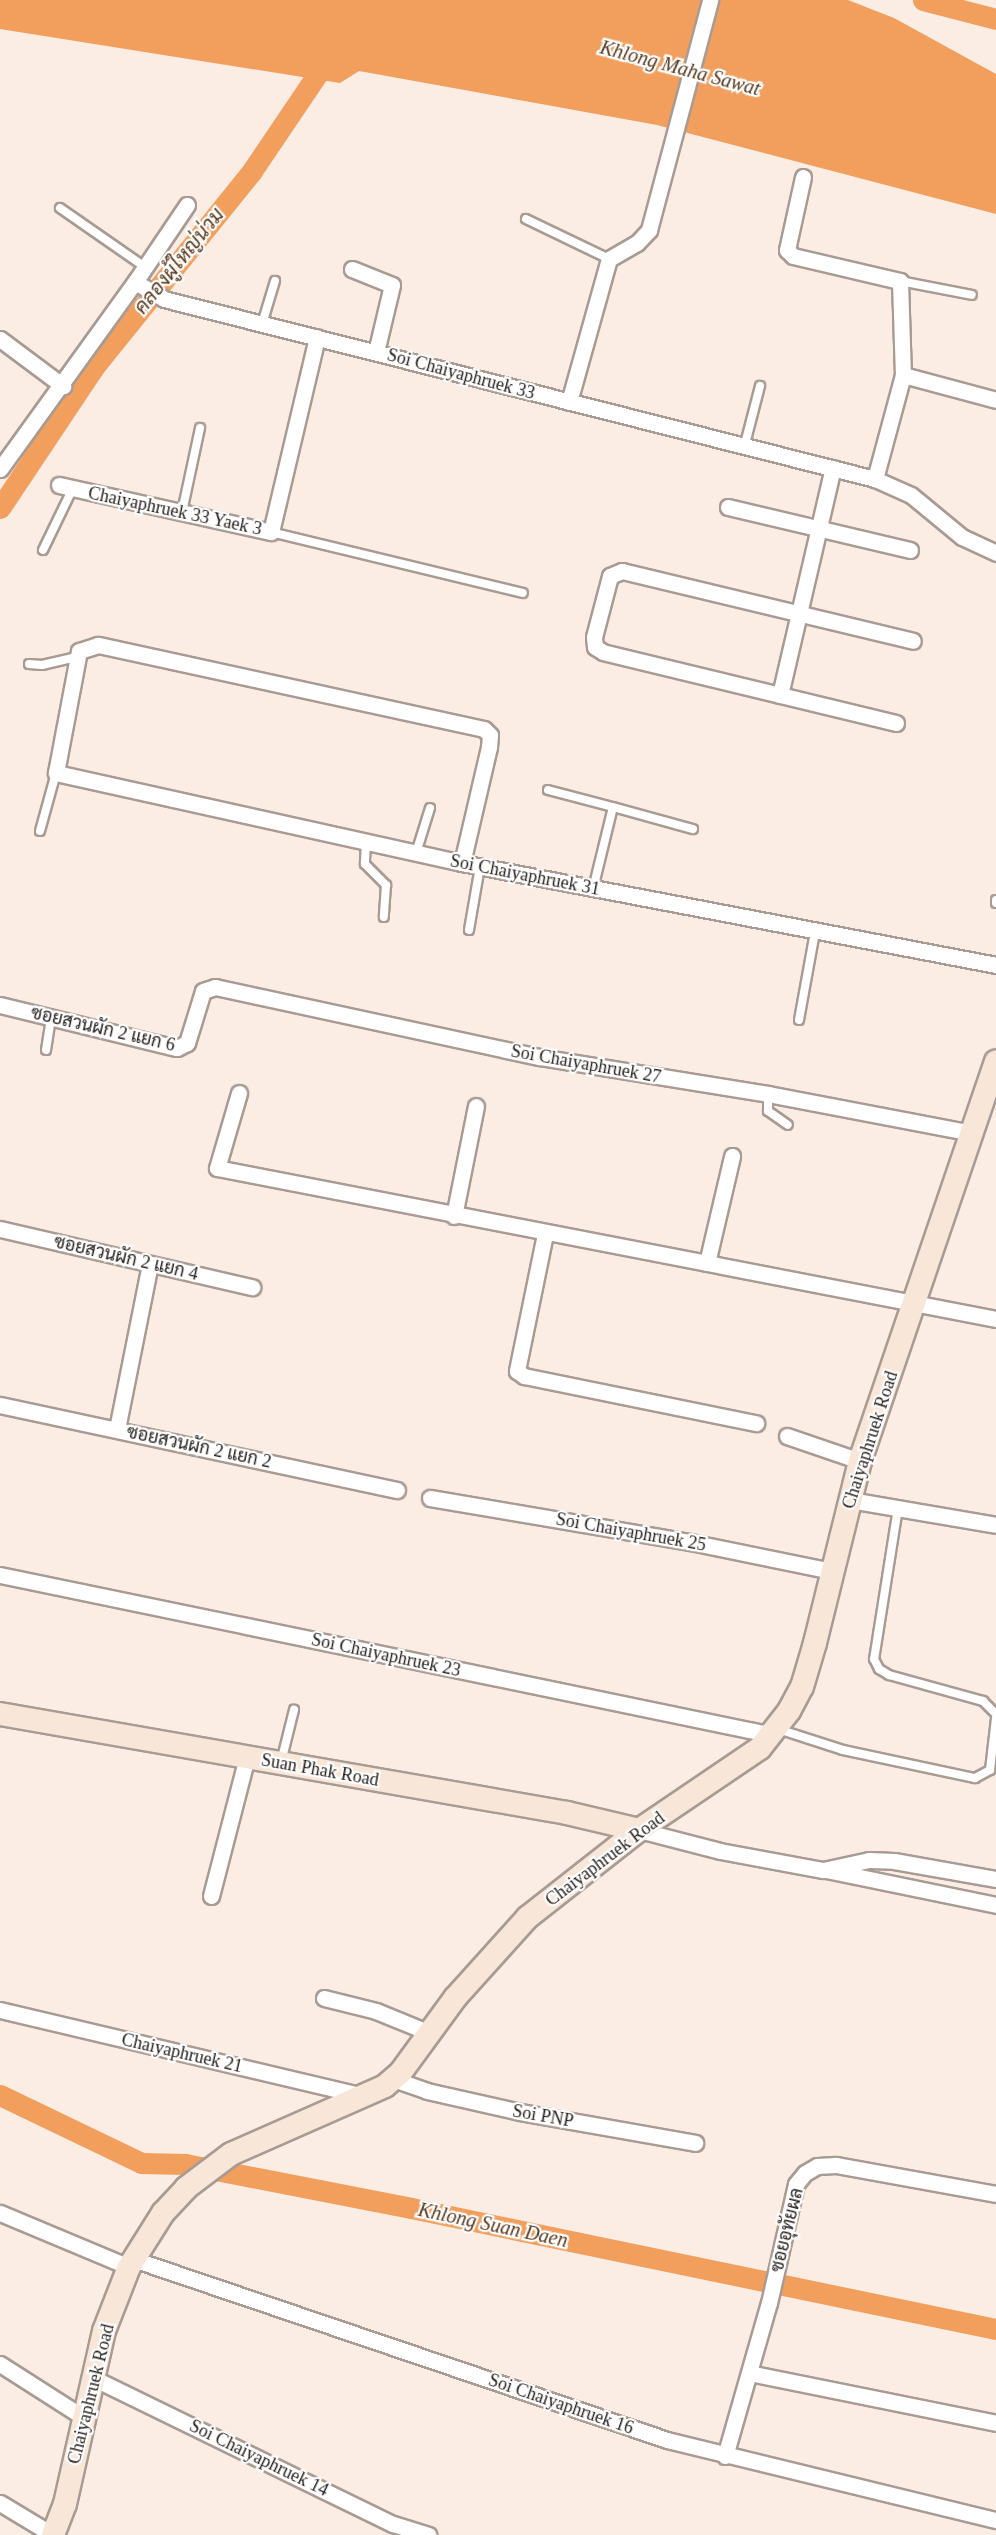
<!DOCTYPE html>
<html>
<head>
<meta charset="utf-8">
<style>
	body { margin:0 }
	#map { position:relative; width:996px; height:2535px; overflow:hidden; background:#fbede4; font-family:"Times New Roman",Sarabun,serif }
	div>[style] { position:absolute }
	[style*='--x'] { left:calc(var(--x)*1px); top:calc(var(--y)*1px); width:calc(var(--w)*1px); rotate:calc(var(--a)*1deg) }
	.water>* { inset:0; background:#f29e5d }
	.canal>* { height:21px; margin:-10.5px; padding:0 10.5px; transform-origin:10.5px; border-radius:10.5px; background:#f29e5d }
	.roads { filter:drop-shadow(2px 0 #a89b93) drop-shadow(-2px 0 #a89b93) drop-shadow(0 2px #a89b93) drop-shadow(0 -2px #a89b93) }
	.lane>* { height:8px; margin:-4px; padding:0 4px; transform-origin:4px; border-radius:4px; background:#fff }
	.street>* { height:15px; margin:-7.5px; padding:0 7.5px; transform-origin:7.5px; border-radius:7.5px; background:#fff }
	.secondary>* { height:22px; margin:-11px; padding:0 11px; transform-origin:11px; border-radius:11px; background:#f8e6d9 }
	span { translate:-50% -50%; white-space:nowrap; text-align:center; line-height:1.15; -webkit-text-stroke:4.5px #fff; paint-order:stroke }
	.street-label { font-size:18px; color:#25201d }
	.water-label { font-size:20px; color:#59371c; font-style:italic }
</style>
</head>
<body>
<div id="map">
	<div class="water">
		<i style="clip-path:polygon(0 0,848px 0,894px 18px,996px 74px,996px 214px,657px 125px,359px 71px,340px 83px,0 29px)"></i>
	</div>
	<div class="canal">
		<i style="--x:923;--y:0;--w:75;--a:14.6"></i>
		<i style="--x:0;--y:508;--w:169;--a:-56.3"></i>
		<i style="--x:94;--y:367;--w:252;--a:-51.1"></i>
		<i style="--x:252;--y:171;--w:138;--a:-56"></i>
		<i style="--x:0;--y:2095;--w:157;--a:25.7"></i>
		<i style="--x:141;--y:2163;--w:44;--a:1.3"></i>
		<i style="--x:185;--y:2164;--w:230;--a:11"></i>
		<i style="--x:411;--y:2208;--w:597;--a:11.69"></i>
	</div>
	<div class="roads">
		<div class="lane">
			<i style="--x:60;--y:208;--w:103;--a:34.8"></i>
			<i style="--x:526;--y:219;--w:92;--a:25.7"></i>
			<i style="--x:900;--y:281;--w:73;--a:11"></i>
			<i style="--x:262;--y:324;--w:45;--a:-73.2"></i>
			<i style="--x:745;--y:444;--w:60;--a:-75.5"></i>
			<i style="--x:182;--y:512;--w:86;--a:-77.9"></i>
			<i style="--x:271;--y:532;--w:259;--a:13.6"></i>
			<i style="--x:43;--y:550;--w:69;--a:-64.2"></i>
			<i style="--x:29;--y:664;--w:13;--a:4"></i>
			<i style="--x:42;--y:665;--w:36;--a:-13"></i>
			<i style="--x:548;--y:790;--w:67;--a:14.7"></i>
			<i style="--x:40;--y:831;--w:60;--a:-74.6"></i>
			<i style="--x:366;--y:842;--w:22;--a:93"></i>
			<i style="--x:365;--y:864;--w:30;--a:45"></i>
			<i style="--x:386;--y:885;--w:32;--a:94"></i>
			<i style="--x:416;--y:853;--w:47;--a:-72.7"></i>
			<i style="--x:593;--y:889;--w:84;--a:-76.3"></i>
			<i style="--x:613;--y:807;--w:83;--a:15.4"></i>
			<i style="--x:996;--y:900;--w:3;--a:90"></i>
			<i style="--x:469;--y:930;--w:65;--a:-80.2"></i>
			<i style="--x:799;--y:1020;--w:89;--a:-79.7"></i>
			<i style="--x:46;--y:1050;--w:31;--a:-81"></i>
			<i style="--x:768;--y:1094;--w:17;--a:90"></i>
			<i style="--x:768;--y:1111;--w:24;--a:35"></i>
			<i style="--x:898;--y:1508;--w:153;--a:99"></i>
			<i style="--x:874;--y:1659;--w:11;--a:63"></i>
			<i style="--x:879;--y:1669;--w:12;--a:31"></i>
			<i style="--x:889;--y:1675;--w:98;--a:15.5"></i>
			<i style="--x:983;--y:1701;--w:18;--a:45"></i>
			<i style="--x:778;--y:1729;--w:68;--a:17.9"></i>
			<i style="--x:843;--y:1750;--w:135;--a:12"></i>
			<i style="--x:975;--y:1778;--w:17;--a:-28"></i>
			<i style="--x:990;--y:1770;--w:52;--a:-83.4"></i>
			<i style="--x:281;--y:1762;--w:54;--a:-76"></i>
		</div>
		<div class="street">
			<i style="--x:803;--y:177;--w:75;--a:102.4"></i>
			<i style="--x:787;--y:250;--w:8;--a:45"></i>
			<i style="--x:793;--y:256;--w:110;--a:13.2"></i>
			<i style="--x:900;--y:281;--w:94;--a:88.2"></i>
			<i style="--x:903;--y:375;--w:108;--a:105.1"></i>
			<i style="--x:352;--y:269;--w:43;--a:21.8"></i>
			<i style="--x:392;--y:285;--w:69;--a:103.4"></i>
			<i style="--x:135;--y:282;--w:93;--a:-56"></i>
			<i style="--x:0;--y:339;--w:79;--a:36.7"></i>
			<i style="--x:903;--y:375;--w:96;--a:15"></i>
			<i style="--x:569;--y:402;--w:148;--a:-74.4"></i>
			<i style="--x:609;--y:259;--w:32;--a:-30"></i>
			<i style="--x:637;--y:243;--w:18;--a:-47"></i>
			<i style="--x:649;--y:230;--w:238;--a:-75.1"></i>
			<i style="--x:0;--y:469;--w:231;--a:-54.2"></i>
			<i style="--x:135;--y:282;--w:34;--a:30"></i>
			<i style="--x:164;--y:299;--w:733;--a:14.21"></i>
			<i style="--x:875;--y:479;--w:39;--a:24"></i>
			<i style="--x:911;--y:495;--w:66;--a:39.5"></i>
			<i style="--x:962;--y:537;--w:38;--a:25"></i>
			<i style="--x:59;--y:485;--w:217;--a:12.5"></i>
			<i style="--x:271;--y:532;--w:200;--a:-76.7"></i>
			<i style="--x:728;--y:507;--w:187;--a:13.3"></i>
			<i style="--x:780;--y:695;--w:233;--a:-76.9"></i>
			<i style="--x:896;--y:723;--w:301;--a:-166.4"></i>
			<i style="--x:603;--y:652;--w:9;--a:-148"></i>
			<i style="--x:595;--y:647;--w:10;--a:-96"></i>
			<i style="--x:594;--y:637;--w:63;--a:-75.3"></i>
			<i style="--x:610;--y:576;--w:13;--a:-23"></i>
			<i style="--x:622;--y:571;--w:299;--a:13.5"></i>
			<i style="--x:462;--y:863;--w:119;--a:-76.9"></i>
			<i style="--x:489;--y:747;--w:12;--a:-85"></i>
			<i style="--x:490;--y:735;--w:8;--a:-135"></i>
			<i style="--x:484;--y:729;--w:395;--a:-167.7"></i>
			<i style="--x:98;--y:645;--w:20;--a:162"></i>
			<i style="--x:79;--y:651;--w:124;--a:100.7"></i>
			<i style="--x:56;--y:773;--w:416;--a:12.5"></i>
			<i style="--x:462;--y:863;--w:544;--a:10.81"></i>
			<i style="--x:0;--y:1005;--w:182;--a:13.7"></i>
			<i style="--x:177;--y:1048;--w:11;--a:-27"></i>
			<i style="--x:187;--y:1043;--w:54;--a:-72.9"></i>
			<i style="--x:203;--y:991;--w:13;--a:-18"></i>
			<i style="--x:215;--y:987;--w:332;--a:12.2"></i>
			<i style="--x:540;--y:1057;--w:231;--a:9.2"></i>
			<i style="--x:768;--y:1094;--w:209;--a:10.8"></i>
			<i style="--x:239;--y:1093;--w:78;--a:106.3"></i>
			<i style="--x:217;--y:1168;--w:793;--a:10.97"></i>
			<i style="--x:454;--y:1216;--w:112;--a:-78.7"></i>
			<i style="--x:0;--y:1229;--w:259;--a:13"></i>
			<i style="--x:545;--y:1234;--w:140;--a:101.6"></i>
			<i style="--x:517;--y:1371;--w:9;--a:36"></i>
			<i style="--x:524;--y:1376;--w:237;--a:11.5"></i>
			<i style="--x:707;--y:1263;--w:110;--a:-76.8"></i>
			<i style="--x:0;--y:1405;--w:406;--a:12.1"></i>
			<i style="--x:117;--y:1429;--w:168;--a:-78.7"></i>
			<i style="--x:787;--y:1436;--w:77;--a:18.9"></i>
			<i style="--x:430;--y:1498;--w:264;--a:9.6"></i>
			<i style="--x:690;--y:1542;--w:144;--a:11.6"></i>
			<i style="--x:850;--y:1500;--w:148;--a:9.7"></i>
			<i style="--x:0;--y:1575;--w:789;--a:11.69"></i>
			<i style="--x:639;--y:1830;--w:84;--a:14.5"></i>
			<i style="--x:720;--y:1851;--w:105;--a:10.5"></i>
			<i style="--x:823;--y:1870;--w:47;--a:-12.3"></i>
			<i style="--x:869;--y:1860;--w:25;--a:2"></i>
			<i style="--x:894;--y:1861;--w:104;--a:10"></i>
			<i style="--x:826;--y:1870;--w:174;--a:11.6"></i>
			<i style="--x:211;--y:1896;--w:144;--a:-75.5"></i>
			<i style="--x:324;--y:1998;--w:54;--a:14"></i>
			<i style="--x:376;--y:2011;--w:58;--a:22.2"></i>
			<i style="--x:0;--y:2010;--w:374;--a:13.3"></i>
			<i style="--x:393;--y:2079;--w:36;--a:19"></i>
			<i style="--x:427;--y:2091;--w:95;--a:12.7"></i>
			<i style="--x:520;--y:2112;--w:178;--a:10"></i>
			<i style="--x:0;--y:2213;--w:140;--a:22.7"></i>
			<i style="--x:133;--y:2259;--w:564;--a:18.72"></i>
			<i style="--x:667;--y:2440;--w:339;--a:13.7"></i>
			<i style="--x:0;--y:2364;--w:98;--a:32.6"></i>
			<i style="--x:749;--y:2373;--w:252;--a:11.4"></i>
			<i style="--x:91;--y:2377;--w:336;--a:26"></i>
			<i style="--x:393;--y:2524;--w:37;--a:17"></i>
			<i style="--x:725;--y:2456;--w:159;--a:-74"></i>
			<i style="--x:769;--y:2303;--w:122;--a:-77.2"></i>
			<i style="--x:796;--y:2184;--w:14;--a:-51"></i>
			<i style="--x:805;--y:2173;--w:14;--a:-30"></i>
			<i style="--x:817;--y:2166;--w:19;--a:-3"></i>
			<i style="--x:836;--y:2165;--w:163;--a:10.3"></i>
			<i style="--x:0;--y:2503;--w:62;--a:31.1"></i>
		</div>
		<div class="secondary">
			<i style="--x:0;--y:1714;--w:576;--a:9.9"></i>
			<i style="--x:567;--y:1813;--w:74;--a:13.3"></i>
			<i style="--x:53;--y:2535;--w:33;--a:-69"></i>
			<i style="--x:65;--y:2504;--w:177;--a:-77.3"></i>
			<i style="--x:104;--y:2331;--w:69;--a:-68.7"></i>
			<i style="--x:129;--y:2267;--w:64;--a:-57.8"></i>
			<i style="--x:163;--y:2213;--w:34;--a:-47"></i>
			<i style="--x:186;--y:2188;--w:56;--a:-37.1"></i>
			<i style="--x:231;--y:2154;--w:168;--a:-23.8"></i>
			<i style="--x:385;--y:2086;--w:21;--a:-41"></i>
			<i style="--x:401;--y:2072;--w:92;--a:-53.9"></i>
			<i style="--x:455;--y:1998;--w:109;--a:-48"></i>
			<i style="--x:528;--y:1917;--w:141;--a:-38.1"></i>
			<i style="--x:639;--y:1830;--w:146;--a:-34.1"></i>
			<i style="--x:760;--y:1748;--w:47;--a:-51.9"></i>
			<i style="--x:789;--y:1711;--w:27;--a:-62"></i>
			<i style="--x:802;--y:1687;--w:46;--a:-73.5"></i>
			<i style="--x:815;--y:1643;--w:187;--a:-76.1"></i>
			<i style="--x:860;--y:1461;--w:422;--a:-71.2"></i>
		</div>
	</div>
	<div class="street-label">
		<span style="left:461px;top:374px;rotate:15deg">Soi Chaiyaphruek 33</span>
		<span style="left:175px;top:511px;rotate:12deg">Chaiyaphruek 33 Yaek 3</span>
		<span style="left:525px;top:875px;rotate:11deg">Soi Chaiyaphruek 31</span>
		<span style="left:103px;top:1029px;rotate:13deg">ซอยสวนผัก 2 แยก 6</span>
		<span style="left:586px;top:1064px;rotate:10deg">Soi Chaiyaphruek 27</span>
		<span style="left:126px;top:1258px;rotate:13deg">ซอยสวนผัก 2 แยก 4</span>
		<span style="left:870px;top:1440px;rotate:-72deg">Chaiyaphruek Road</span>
		<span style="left:199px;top:1447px;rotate:12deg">ซอยสวนผัก 2 แยก 2</span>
		<span style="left:631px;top:1532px;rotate:10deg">Soi Chaiyaphruek 25</span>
		<span style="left:386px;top:1655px;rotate:12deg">Soi Chaiyaphruek 23</span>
		<span style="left:320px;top:1770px;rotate:10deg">Suan Phak Road</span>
		<span style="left:605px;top:1859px;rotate:-37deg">Chaiyaphruek Road</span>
		<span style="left:182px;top:2053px;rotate:13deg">Chaiyaphruek 21</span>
		<span style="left:543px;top:2116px;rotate:10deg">Soi PNP</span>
		<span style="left:787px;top:2230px;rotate:-76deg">ซอยอุทัยผล</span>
		<span style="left:91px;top:2394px;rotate:-76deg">Chaiyaphruek Road</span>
		<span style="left:561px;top:2404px;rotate:19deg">Soi Chaiyaphruek 16</span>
		<span style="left:259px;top:2458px;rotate:26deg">Soi Chaiyaphruek 14</span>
	</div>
	<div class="water-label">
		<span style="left:680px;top:68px;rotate:15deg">Khlong Maha Sawat</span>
		<span style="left:179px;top:261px;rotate:-51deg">คลองผู้ใหญ่น่วม</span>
		<span style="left:493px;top:2225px;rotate:12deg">Khlong Suan Daen</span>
	</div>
</div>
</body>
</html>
